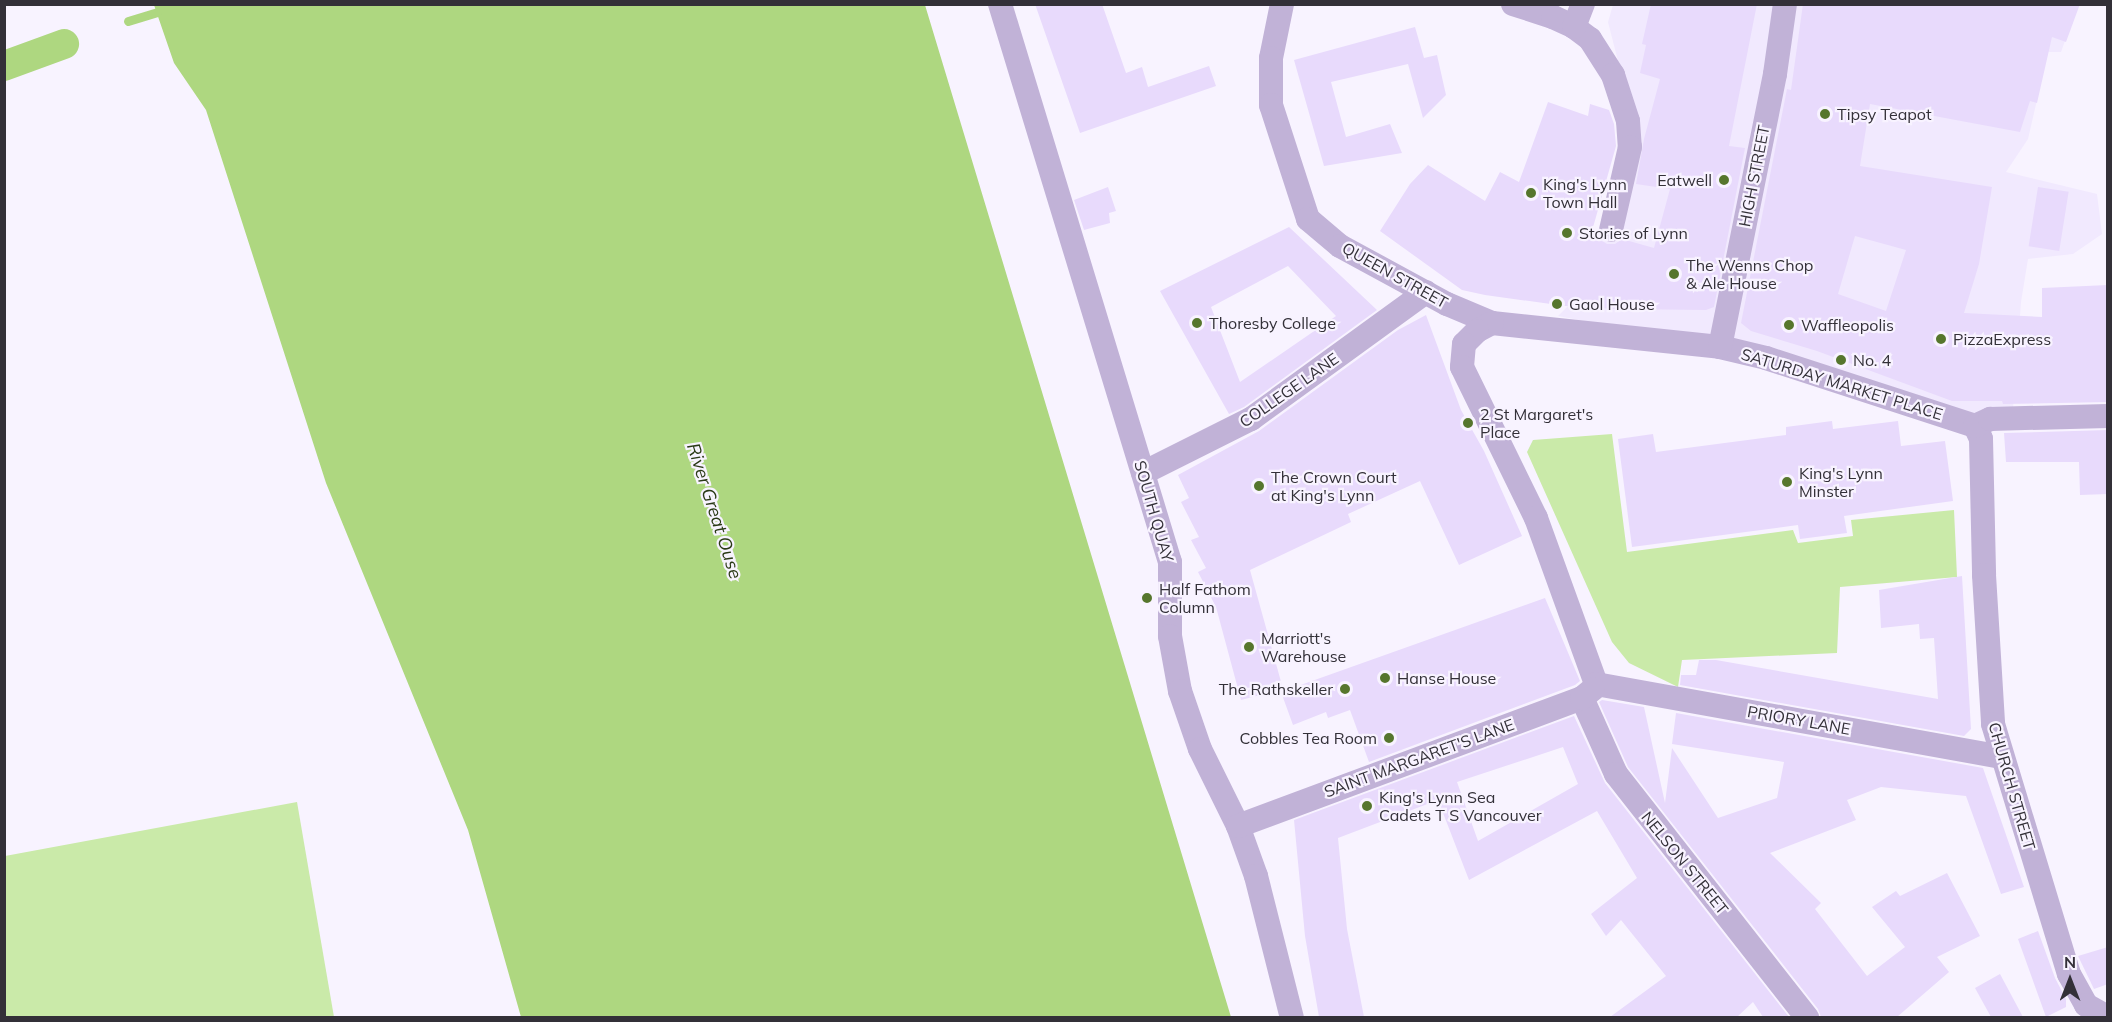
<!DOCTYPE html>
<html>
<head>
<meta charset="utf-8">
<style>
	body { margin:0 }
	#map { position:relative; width:2112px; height:1022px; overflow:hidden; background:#f8f3ff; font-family:Mulish,sans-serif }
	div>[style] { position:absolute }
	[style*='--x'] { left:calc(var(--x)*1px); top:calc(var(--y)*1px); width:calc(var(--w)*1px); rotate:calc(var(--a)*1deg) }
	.built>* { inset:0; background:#f1e9fe }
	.green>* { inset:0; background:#caeaa9 }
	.water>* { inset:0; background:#aed780 }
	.stream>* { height:9px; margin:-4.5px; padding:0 4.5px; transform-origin:4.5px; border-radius:4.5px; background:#aed780 }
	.canal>* { height:30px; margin:-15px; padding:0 15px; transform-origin:15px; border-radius:15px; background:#aed780 }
	.building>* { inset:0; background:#e8dafc; transform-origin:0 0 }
	.street>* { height:24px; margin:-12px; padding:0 12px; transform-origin:12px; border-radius:12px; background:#c1b2d7 }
	.dots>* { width:16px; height:16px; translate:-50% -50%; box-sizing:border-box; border:3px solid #f8f3ff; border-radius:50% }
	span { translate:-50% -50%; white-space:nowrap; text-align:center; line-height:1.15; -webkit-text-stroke:4.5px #f8f3ff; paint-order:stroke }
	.poi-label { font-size:16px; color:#333038 }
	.left { translate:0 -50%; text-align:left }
	.right { translate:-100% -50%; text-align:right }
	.street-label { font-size:16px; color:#333038 }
	.water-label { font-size:18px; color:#2a3a16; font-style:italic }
	.frame { position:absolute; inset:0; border:6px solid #333038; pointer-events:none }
	.north { position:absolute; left:2040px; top:950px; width:60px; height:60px; -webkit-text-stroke:4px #f8f3ff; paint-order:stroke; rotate:0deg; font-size:16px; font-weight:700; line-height:24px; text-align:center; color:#333038 }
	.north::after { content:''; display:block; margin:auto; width:21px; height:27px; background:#333038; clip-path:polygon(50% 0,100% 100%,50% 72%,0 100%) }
</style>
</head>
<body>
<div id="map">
	<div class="built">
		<i style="clip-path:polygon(1613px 5px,2078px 5px,2061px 52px,2048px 52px,2028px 139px,2006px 172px,2097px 194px,2102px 234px,2073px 254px,2028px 259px,2021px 302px,2012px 422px,1975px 422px,1812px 364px,1558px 316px,1568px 306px,1593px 229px,1619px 239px,1638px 139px,1608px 22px)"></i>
	</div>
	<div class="green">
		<i style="clip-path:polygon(1612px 434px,1627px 552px,1793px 530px,1798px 543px,1853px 536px,1851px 520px,1954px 510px,1957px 577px,1840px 587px,1837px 653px,1682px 660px,1678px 687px,1629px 663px,1612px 642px,1527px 452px,1533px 440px)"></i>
		<i style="clip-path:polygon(297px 802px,334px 1017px,5px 1017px,5px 856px)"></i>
	</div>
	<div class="water">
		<i style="clip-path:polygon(154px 5px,925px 5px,1231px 1017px,521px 1017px,468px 830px,326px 483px,206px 110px,174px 63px)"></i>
	</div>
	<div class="stream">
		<i style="--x:128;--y:21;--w:30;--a:-17"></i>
	</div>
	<div class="canal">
		<i style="--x:4;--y:66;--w:64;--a:-20.1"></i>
	</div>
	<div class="building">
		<i style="clip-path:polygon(1035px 4px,1102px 4px,1126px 73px,1142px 67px,1148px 87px,1209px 66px,1216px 86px,1080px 133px)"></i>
		<i style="clip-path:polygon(1651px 4px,1757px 4px,1729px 146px,1745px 148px,1714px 307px,1706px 310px,1618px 309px,1565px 306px,1485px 295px,1462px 290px,1380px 231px,1410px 184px,1428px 165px,1485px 201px,1500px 172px,1519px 182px,1548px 102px,1588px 116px,1590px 104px,1609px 110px,1614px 124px,1616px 146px,1592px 231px,1597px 233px,1601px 240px,1607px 244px,1615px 244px,1622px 239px,1654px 248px,1670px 189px,1636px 184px,1644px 139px,1660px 79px,1640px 73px,1646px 45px,1642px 44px)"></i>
		<i style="clip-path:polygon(evenodd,1803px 4px,2080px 4px,2066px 42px,2052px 37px,2037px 103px,2030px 101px,2020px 132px,1870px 104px,1860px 166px,1992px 187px,1979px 264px,1964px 313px,2042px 317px,2042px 288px,2108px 285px,2108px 402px,2003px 404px,2002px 401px,1952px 401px,1817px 351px,1751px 331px,1741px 323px,1787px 89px,1791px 90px,1803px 4px,1855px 236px,1906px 250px,1886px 311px,1838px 294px,1855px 236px)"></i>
		<i style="clip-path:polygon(1415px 27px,1424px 58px,1437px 55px,1446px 95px,1423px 118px,1408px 64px,1331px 82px,1346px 137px,1390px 124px,1402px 153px,1324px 166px,1294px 60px)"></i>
		<i style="clip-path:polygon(1108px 187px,1116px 211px,1109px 213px,1110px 223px,1084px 230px,1074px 200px)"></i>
		<i style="left:2038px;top:187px;width:31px;height:60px;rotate:9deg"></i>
		<i style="clip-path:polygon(evenodd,1289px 227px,1377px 310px,1244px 407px,1229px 414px,1160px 291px,1289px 227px,1288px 266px,1336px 316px,1240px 382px,1211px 307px,1288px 266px)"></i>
		<i style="clip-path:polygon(1426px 315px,1461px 410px,1484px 451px,1522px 536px,1459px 565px,1420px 481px,1348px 514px,1351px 522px,1250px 570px,1283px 689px,1241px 700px,1216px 607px,1198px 572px,1206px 568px,1191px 540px,1199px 537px,1181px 502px,1189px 498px,1178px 475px,1259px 431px,1398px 330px)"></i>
		<i style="clip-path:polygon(1832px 421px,1833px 429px,1898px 421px,1901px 446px,1945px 441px,1953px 501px,1844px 516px,1847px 533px,1800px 539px,1798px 525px,1632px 547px,1618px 439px,1653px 434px,1656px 452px,1786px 435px,1786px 427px)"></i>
		<i style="clip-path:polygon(2108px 430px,2108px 494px,2080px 495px,2079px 462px,2006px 462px,2004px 433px)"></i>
		<i style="clip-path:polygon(1962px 576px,1971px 729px,1964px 736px,1680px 685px,1681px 675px,1696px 675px,1699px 660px,1716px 660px,1938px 699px,1934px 638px,1920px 639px,1919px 624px,1881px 628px,1879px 590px)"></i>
		<i style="clip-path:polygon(1545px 598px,1580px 681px,1575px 685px,1369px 762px,1350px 710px,1328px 718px,1326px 712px,1293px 725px,1281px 692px)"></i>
		<i style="clip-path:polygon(1602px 700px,1644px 707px,1665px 803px,1672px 748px,1718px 818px,1777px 798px,1784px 762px,1672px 744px,1676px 713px,1983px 768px,2024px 887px,2001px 894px,1966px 796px,1881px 787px,1847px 800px,1856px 820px,1770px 853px,1821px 903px,1815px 909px,1867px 976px,1905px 947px,1872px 907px,1896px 891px,1900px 896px,1947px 873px,1980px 936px,1937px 957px,1949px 972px,1897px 1017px,1821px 1017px,1818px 1009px,1628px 767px,1599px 702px)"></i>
		<i style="clip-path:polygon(evenodd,1574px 716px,1605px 783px,1789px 1017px,1763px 1017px,1753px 1002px,1737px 1017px,1610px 1017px,1666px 976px,1621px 920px,1606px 936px,1591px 914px,1637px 878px,1597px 811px,1469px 880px,1438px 800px,1338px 838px,1347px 929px,1364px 1017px,1319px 1017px,1305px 936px,1294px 820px,1574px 716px,1563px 747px,1578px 784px,1478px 841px,1457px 782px,1563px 747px)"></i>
		<i style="clip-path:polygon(2038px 931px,2055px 978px,2066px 999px,2066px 1007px,2046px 1017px,2018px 939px)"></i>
		<i style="clip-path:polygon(2108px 947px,2108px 984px,2094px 989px,2078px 956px)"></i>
		<i style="clip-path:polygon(2000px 974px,2023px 1017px,1991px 1017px,1975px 988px)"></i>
	</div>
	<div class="street">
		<i style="--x:1000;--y:4;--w:583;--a:73.06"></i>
		<i style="--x:1170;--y:562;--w:74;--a:90"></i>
		<i style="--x:1170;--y:636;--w:56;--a:79.7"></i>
		<i style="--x:1180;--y:691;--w:61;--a:71"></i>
		<i style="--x:1200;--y:749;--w:86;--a:63.7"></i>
		<i style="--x:1238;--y:826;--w:53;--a:70.2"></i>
		<i style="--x:1256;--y:876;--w:146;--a:75.8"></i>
		<i style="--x:1282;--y:4;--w:55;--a:101.5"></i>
		<i style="--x:1271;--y:58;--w:47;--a:90"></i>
		<i style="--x:1271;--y:105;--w:120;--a:72"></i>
		<i style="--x:1308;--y:219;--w:42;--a:40.2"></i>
		<i style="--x:1340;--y:246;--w:122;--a:28.5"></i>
		<i style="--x:1447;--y:304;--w:49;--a:22.9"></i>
		<i style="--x:1492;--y:323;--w:229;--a:6"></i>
		<i style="--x:1720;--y:347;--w:47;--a:13.4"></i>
		<i style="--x:1766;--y:358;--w:220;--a:18"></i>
		<i style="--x:1513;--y:4;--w:42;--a:18"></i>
		<i style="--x:1553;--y:17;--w:23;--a:25"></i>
		<i style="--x:1574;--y:27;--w:20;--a:37"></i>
		<i style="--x:1590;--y:39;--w:43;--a:57.4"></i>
		<i style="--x:1613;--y:75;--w:48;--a:71.9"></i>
		<i style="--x:1628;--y:121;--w:26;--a:86"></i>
		<i style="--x:1630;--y:147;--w:85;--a:102.9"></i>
		<i style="--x:1574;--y:27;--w:25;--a:-69"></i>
		<i style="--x:1492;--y:323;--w:17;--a:152"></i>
		<i style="--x:1477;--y:331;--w:18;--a:135"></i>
		<i style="--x:1464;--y:344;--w:23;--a:95"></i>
		<i style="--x:1462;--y:367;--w:168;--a:63.9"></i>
		<i style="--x:1536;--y:518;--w:177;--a:70.1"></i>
		<i style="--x:1720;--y:347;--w:278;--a:-78.6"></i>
		<i style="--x:1775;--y:74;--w:71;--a:-81.9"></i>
		<i style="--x:1975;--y:426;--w:14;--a:65"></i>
		<i style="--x:1981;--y:439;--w:136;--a:88.7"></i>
		<i style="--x:1984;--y:575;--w:149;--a:86.5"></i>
		<i style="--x:1993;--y:724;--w:261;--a:73.1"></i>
		<i style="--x:2069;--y:974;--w:35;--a:61"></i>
		<i style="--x:2086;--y:1005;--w:25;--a:29"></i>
		<i style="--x:1975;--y:426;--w:17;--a:-25"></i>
		<i style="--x:1990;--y:419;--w:118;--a:-1.5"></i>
		<i style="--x:1143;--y:473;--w:121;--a:-26.6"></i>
		<i style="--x:1251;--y:419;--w:216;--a:-36"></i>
		<i style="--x:1596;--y:684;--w:413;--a:10.2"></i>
		<i style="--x:1582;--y:698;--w:83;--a:65.9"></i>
		<i style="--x:1616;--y:774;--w:310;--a:51.9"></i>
		<i style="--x:1238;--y:826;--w:367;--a:-20.4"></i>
		<i style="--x:1582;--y:698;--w:14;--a:-39"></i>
	</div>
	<div class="dots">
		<i style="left:1825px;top:114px;background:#56762d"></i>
		<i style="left:1724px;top:180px;background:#56762d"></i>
		<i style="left:1531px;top:193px;background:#56762d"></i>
		<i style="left:1567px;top:233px;background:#56762d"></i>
		<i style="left:1674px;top:274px;background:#56762d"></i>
		<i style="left:1557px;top:304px;background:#56762d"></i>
		<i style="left:1197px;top:323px;background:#56762d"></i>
		<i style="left:1789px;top:325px;background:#56762d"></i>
		<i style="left:1941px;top:339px;background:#56762d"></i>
		<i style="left:1841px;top:360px;background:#56762d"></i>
		<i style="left:1468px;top:423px;background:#56762d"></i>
		<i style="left:1787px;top:482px;background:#56762d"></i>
		<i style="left:1259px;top:486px;background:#56762d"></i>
		<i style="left:1147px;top:598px;background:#56762d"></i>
		<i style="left:1249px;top:647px;background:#56762d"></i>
		<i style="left:1385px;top:678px;background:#56762d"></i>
		<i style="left:1345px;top:689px;background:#56762d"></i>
		<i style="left:1389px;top:738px;background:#56762d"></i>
		<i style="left:1367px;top:806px;background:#56762d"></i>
	</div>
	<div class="poi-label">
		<span class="left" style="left:1837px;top:114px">Tipsy Teapot</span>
		<span class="right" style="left:1712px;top:180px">Eatwell</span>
		<span class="left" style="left:1543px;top:193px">King's Lynn<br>Town Hall</span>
		<span class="left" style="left:1579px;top:233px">Stories of Lynn</span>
		<span class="left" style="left:1686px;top:274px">The Wenns Chop<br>&amp; Ale House</span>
		<span class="left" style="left:1569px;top:304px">Gaol House</span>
		<span class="left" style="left:1209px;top:323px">Thoresby College</span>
		<span class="left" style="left:1801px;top:325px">Waffleopolis</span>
		<span class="left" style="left:1953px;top:339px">PizzaExpress</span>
		<span class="left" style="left:1853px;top:360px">No. 4</span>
		<span class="left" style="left:1480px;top:423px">2 St Margaret's<br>Place</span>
		<span class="left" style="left:1799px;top:482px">King's Lynn<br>Minster</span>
		<span class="left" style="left:1271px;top:486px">The Crown Court<br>at King's Lynn</span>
		<span class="left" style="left:1159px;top:598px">Half Fathom<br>Column</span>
		<span class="left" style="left:1261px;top:647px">Marriott's<br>Warehouse</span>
		<span class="left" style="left:1397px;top:678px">Hanse House</span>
		<span class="right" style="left:1333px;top:689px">The Rathskeller</span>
		<span class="right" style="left:1377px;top:738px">Cobbles Tea Room</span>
		<span class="left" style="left:1379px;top:806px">King's Lynn Sea<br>Cadets T S Vancouver</span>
	</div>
	<div class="street-label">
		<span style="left:1754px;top:176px;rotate:-79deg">HIGH STREET</span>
		<span style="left:1395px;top:275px;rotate:29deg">QUEEN STREET</span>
		<span style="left:1842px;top:384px;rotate:17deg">SATURDAY MARKET PLACE</span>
		<span style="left:1289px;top:390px;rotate:-35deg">COLLEGE LANE</span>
		<span style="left:1154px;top:511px;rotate:74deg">SOUTH QUAY</span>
		<span style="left:1799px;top:720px;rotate:10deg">PRIORY LANE</span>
		<span style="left:1419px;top:758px;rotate:-20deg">SAINT MARGARET'S LANE</span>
		<span style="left:2012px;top:786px;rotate:74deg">CHURCH STREET</span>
		<span style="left:1685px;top:863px;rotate:51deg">NELSON STREET</span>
	</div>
	<div class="water-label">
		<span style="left:714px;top:511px;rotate:72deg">River Great Ouse</span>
	</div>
	<div class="frame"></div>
	<div class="north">N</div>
</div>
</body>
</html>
